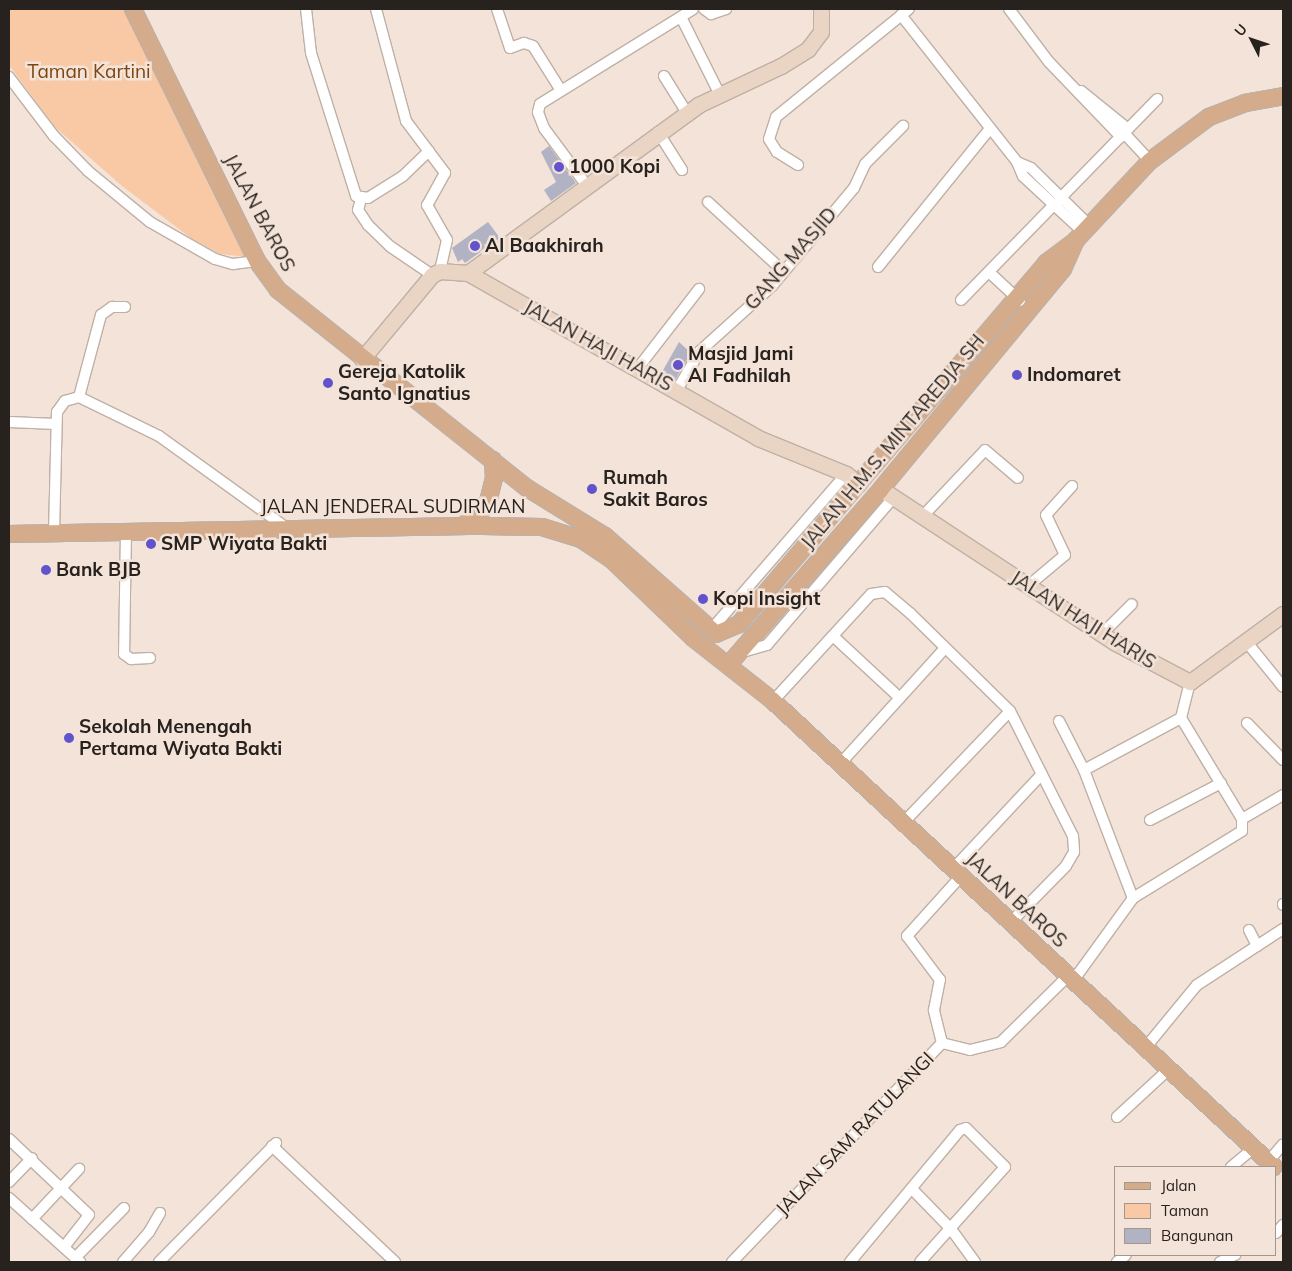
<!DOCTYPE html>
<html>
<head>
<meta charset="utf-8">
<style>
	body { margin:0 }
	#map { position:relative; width:1292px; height:1271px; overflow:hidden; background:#f3e3d8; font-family:Mulish,sans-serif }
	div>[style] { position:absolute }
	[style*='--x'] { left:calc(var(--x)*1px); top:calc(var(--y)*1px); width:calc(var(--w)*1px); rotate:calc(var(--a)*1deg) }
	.green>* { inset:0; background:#f9c8a4 }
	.building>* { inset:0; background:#b1b2c3 }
	.roads { filter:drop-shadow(1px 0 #bfb0a5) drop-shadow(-1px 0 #bfb0a5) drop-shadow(0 1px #bfb0a5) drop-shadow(0 -1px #bfb0a5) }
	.street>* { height:10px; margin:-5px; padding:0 5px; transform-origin:5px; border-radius:5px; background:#fff }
	.secondary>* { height:15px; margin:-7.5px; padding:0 7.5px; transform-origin:7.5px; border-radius:7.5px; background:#ead5c5 }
	.primary>* { height:16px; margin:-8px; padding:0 8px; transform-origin:8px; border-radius:8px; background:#d4ac8b }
	.dots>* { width:14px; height:14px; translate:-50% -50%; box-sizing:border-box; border:2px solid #f3e3d8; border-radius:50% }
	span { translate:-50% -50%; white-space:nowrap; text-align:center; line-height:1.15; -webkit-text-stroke:5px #f3e3d8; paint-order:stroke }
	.park-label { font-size:19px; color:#7d4511 }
	.poi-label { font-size:19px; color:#28221e; font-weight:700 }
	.left { translate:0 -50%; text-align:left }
	.street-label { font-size:19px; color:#28221e }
	.frame { position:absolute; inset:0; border:10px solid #28221e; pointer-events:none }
	.legend { position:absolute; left:1114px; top:1166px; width:162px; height:90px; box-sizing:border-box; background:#f3e3d8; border:1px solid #a2968e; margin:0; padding:6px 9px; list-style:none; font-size:15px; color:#28221e }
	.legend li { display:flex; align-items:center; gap:10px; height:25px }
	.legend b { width:25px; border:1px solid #a2968e }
	.north { position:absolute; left:1227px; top:15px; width:50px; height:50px; -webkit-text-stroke:4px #f3e3d8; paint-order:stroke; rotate:311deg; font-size:14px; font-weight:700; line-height:20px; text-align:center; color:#28221e }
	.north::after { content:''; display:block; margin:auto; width:18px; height:22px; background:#28221e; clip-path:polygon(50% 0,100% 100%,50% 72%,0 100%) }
</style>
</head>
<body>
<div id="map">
	<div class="green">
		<i style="clip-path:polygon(9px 9px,124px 9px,249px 257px,220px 254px,191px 238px,122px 186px,55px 127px,9px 65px)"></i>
	</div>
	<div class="building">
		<i style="clip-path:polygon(549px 146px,576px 183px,551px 201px,544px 190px,556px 182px,541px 152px)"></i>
		<i style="clip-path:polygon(488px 222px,500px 238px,465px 263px,462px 259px,458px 262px,452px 248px)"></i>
		<i style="clip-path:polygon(679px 342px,691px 353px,675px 380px,662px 372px)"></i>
	</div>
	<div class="roads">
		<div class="street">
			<i style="--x:306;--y:9;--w:44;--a:83.5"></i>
			<i style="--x:311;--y:53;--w:150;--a:72.5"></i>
			<i style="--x:356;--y:196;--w:12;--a:9"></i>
			<i style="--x:368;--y:198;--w:41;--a:-32.2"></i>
			<i style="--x:403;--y:176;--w:36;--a:-44"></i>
			<i style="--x:376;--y:9;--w:116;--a:75"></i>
			<i style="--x:406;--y:121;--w:65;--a:53.1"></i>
			<i style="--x:445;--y:173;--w:37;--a:119"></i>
			<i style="--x:427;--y:205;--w:40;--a:60.3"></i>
			<i style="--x:447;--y:240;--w:32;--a:103"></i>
			<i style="--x:497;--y:9;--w:41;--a:71.6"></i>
			<i style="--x:510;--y:48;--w:15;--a:-20"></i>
			<i style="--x:524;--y:43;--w:9;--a:18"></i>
			<i style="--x:533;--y:46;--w:51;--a:57.9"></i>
			<i style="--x:704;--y:9;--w:9;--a:36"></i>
			<i style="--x:711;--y:14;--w:16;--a:-18"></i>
			<i style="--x:1009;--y:9;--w:66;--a:53"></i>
			<i style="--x:1049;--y:62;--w:104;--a:46.2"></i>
			<i style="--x:901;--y:15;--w:187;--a:51.7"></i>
			<i style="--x:1017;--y:162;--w:15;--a:67"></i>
			<i style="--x:1023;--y:176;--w:82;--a:43"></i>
			<i style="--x:681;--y:17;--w:85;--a:63.4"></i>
			<i style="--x:664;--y:76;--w:44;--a:58.1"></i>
			<i style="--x:9;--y:77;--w:74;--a:52.7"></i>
			<i style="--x:54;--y:136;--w:49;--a:45.8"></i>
			<i style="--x:88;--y:171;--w:80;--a:39.4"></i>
			<i style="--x:150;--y:222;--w:75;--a:29.6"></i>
			<i style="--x:215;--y:259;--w:19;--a:16"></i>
			<i style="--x:233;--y:264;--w:24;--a:-7"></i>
			<i style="--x:1081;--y:91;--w:60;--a:39"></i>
			<i style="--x:658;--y:132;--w:45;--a:57.7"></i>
			<i style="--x:1124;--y:133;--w:38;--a:47"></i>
			<i style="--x:1017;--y:162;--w:15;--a:23"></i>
			<i style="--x:1031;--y:168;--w:81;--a:44.5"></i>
			<i style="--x:798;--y:165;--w:25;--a:-148"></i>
			<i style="--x:777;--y:152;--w:15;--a:-122"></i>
			<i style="--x:769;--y:139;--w:23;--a:-72"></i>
			<i style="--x:776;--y:117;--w:171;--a:-39.1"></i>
			<i style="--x:587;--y:186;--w:72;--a:-126.6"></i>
			<i style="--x:544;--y:128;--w:17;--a:-111"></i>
			<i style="--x:538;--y:112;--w:8;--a:-76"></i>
			<i style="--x:540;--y:104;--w:180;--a:-31.8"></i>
			<i style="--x:361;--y:199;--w:11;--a:105"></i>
			<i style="--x:358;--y:210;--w:18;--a:56"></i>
			<i style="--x:368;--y:225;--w:32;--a:44"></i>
			<i style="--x:391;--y:247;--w:50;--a:34.3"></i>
			<i style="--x:708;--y:202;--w:102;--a:42.6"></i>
			<i style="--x:878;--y:267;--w:176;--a:-51"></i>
			<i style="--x:990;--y:273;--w:41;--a:43"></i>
			<i style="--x:961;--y:300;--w:281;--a:-45.7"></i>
			<i style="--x:638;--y:368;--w:100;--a:-52.3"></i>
			<i style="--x:677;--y:390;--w:45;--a:-59.5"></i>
			<i style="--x:700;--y:351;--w:97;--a:-42.1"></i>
			<i style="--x:772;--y:286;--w:128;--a:-50.1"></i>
			<i style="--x:854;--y:188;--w:26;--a:-65"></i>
			<i style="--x:865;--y:164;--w:54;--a:-45"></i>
			<i style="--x:79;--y:397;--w:85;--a:-75"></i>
			<i style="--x:101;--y:315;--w:14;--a:-36"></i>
			<i style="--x:112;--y:307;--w:13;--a:0"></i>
			<i style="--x:9;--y:422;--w:47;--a:2.4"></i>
			<i style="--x:921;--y:518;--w:93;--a:-46.7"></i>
			<i style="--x:985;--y:450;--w:43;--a:40.3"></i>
			<i style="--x:126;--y:531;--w:123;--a:90.9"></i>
			<i style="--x:124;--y:654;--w:9;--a:36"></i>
			<i style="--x:131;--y:659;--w:19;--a:-3"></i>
			<i style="--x:54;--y:533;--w:121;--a:-88.6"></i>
			<i style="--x:57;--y:412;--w:14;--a:-54"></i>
			<i style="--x:65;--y:401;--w:15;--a:-16"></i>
			<i style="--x:79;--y:397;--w:89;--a:26"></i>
			<i style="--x:159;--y:436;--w:155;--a:35.8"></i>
			<i style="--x:1028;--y:586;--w:48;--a:-40"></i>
			<i style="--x:1065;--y:555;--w:44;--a:-115.4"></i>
			<i style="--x:1046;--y:515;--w:39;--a:-48"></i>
			<i style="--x:710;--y:631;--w:208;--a:-49.1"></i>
			<i style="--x:1102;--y:634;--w:42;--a:-45"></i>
			<i style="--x:833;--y:636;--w:91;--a:42.8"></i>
			<i style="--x:1245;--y:640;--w:60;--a:51"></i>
			<i style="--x:739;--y:653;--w:29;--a:-16"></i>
			<i style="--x:767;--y:645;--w:194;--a:-49.4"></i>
			<i style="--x:773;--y:701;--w:145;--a:-47.5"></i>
			<i style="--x:871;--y:594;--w:14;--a:-8"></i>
			<i style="--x:885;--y:592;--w:33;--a:40"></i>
			<i style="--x:910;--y:613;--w:140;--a:44.4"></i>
			<i style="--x:1010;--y:711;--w:140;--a:63.3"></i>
			<i style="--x:1073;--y:836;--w:16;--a:86"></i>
			<i style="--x:1074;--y:852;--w:16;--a:120"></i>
			<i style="--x:1066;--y:866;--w:78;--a:134.5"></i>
			<i style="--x:1059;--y:721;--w:55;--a:63"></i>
			<i style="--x:1084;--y:770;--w:137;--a:69.1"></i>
			<i style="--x:1247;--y:723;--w:52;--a:45.8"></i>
			<i style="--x:840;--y:764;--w:156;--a:-47.8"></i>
			<i style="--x:1084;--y:770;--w:110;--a:-28.2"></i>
			<i style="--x:1242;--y:819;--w:48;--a:-30.3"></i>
			<i style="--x:1150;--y:820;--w:80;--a:-27.5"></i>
			<i style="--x:904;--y:822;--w:153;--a:-46.3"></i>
			<i style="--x:953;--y:869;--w:130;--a:-46.9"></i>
			<i style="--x:1283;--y:904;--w:1;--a:90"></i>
			<i style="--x:1249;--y:930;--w:18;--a:63"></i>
			<i style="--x:1073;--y:981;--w:102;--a:-54.1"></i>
			<i style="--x:1133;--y:898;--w:128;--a:-31.6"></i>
			<i style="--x:1242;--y:831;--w:12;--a:-90"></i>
			<i style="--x:1242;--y:819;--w:118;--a:-121.1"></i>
			<i style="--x:1181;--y:718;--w:37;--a:-76"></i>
			<i style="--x:942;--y:1043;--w:34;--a:-104"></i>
			<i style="--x:934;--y:1010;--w:31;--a:-79"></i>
			<i style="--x:940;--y:980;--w:55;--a:-126.9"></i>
			<i style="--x:907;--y:936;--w:81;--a:-48"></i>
			<i style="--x:942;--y:1043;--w:29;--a:14"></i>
			<i style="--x:970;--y:1050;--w:32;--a:-14"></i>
			<i style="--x:1001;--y:1042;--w:94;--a:-44.6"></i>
			<i style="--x:1146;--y:1047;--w:80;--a:-50.6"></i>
			<i style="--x:1197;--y:985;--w:103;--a:-33.1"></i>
			<i style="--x:1117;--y:1117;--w:71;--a:-42.7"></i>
			<i style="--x:9;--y:1139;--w:110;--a:43.5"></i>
			<i style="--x:89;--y:1215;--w:41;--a:128"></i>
			<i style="--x:272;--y:1146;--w:169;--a:43.3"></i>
			<i style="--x:1268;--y:1162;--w:23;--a:-50"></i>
			<i style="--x:1231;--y:1167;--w:30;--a:-40"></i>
			<i style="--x:9;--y:1182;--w:33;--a:-46"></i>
			<i style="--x:913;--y:1190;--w:54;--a:45.7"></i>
			<i style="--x:951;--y:1229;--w:41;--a:54"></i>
			<i style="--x:9;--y:1198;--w:96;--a:42"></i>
			<i style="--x:32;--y:1219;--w:69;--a:-46.8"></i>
			<i style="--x:1276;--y:1233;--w:11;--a:-49"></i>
			<i style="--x:75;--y:1258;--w:70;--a:-45.6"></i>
			<i style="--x:123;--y:1262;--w:40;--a:-49"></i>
			<i style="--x:149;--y:1232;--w:22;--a:-60"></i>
			<i style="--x:159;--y:1262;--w:167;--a:-45.5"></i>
			<i style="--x:732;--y:1262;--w:303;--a:-46.2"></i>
			<i style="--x:850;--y:1262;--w:172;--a:-50.2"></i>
			<i style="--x:960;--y:1130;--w:6;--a:-18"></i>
			<i style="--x:966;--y:1128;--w:55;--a:45"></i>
			<i style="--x:1005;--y:1167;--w:127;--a:131.8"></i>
			<i style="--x:1117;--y:1262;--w:11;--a:-38"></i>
			<i style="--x:1220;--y:1262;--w:17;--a:-25"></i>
		</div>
		<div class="secondary">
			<i style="--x:468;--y:273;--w:285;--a:-36.1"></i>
			<i style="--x:698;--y:105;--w:92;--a:-25.2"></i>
			<i style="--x:781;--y:66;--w:32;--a:-32"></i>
			<i style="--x:808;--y:49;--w:21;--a:-53"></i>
			<i style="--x:821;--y:32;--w:23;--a:-90"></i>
			<i style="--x:362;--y:359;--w:109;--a:-50.2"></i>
			<i style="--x:432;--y:275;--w:9;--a:-27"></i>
			<i style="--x:440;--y:271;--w:28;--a:4"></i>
			<i style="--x:468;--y:273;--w:334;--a:29.6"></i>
			<i style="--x:758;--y:438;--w:95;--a:22.2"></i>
			<i style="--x:846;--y:474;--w:16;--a:38"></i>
			<i style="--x:881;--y:489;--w:279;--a:33.3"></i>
			<i style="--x:1114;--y:642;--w:86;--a:27.8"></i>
			<i style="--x:1190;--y:682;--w:115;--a:-36.2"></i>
		</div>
		<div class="primary">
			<i style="--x:133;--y:9;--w:281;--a:63.8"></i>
			<i style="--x:257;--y:261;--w:36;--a:54"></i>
			<i style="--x:278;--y:290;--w:318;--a:38.5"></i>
			<i style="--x:527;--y:488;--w:92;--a:31.6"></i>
			<i style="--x:605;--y:536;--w:148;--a:41.4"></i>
			<i style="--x:716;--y:634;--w:25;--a:-23"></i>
			<i style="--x:739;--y:624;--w:474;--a:-49.6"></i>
			<i style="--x:1046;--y:263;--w:38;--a:-37"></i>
			<i style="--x:1076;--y:240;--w:108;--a:-46.9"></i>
			<i style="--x:1150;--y:161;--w:74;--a:-36.7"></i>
			<i style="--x:1209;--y:117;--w:39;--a:-21"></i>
			<i style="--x:1245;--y:103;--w:39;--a:-10"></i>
			<i style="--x:462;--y:526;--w:20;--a:-33"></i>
			<i style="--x:479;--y:515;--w:16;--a:-55"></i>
			<i style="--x:488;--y:502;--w:25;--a:-76"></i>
			<i style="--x:494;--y:478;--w:18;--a:-93"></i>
			<i style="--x:9;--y:534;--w:474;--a:-1"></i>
			<i style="--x:483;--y:526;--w:59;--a:1"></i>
			<i style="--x:542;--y:527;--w:41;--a:17.1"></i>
			<i style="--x:581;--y:539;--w:36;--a:34"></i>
			<i style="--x:611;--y:559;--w:114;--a:43.9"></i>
			<i style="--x:693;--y:638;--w:102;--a:38.2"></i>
			<i style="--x:773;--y:701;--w:684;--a:42.93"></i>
			<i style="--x:730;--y:663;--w:230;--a:-49"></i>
			<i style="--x:881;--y:489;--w:286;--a:-50.4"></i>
			<i style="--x:1063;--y:269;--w:32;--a:-66"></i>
		</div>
	</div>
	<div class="dots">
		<i style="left:559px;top:167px;background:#6153cb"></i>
		<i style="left:475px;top:246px;background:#6153cb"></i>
		<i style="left:678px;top:365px;background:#6153cb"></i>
		<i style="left:1017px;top:375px;background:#6153cb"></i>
		<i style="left:328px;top:383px;background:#6153cb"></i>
		<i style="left:592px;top:489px;background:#6153cb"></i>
		<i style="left:151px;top:544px;background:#6153cb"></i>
		<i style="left:46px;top:570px;background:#6153cb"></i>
		<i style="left:703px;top:599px;background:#6153cb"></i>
		<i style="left:69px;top:738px;background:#6153cb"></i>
	</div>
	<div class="park-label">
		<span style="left:89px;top:72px">Taman Kartini</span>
	</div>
	<div class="poi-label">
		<span class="left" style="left:569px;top:167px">1000 Kopi</span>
		<span class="left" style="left:485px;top:246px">Al Baakhirah</span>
		<span class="left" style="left:688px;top:365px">Masjid Jami<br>Al Fadhilah</span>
		<span class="left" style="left:338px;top:383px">Gereja Katolik<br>Santo Ignatius</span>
		<span class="left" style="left:1027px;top:375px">Indomaret</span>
		<span class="left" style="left:603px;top:489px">Rumah<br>Sakit Baros</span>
		<span class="left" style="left:161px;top:544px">SMP Wiyata Bakti</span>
		<span class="left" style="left:56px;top:570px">Bank BJB</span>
		<span class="left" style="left:713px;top:599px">Kopi Insight</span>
		<span class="left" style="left:79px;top:738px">Sekolah Menengah<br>Pertama Wiyata Bakti</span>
	</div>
	<div class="street-label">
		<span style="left:259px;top:213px;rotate:62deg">JALAN BAROS</span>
		<span style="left:791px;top:259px;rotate:-49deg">GANG MASJID</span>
		<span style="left:598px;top:346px;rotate:29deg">JALAN HAJI HARIS</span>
		<span style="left:893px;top:442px;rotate:-50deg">JALAN H.M.S. MINTAREDJA SH</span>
		<span style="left:393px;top:507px">JALAN JENDERAL SUDIRMAN</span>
		<span style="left:1083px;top:620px;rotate:32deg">JALAN HAJI HARIS</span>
		<span style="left:1016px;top:900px;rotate:43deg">JALAN BAROS</span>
		<span style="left:855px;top:1134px;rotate:-46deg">JALAN SAM RATULANGI</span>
	</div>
	<div class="frame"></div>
	<ul class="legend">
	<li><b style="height:6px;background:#d4ac8b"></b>Jalan</li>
	<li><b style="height:14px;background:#f9c8a4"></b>Taman</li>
	<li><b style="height:14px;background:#b1b2c3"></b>Bangunan</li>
	</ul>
	<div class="north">U</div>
</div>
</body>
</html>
